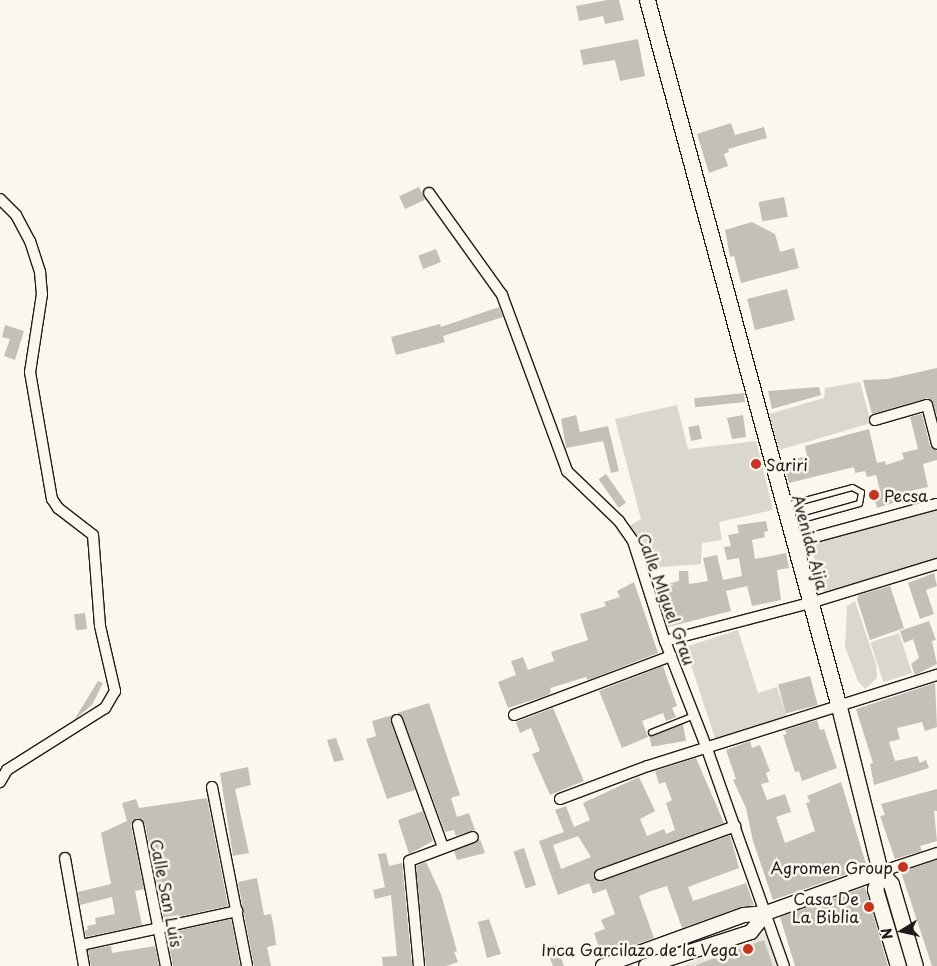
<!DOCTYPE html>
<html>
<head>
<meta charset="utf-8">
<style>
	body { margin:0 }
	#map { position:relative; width:937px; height:966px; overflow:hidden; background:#fbf7ec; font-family:"Playpen Sans",sans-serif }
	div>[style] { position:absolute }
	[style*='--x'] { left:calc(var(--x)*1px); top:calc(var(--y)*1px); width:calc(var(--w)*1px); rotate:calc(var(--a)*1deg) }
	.built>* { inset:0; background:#eae6dc }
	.green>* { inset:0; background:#dad7ce; transform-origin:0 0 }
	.building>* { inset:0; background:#c3c0b8; transform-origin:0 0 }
	.roads { filter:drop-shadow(1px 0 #1c1c1c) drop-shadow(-1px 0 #1c1c1c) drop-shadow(0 1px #1c1c1c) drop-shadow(0 -1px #1c1c1c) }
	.lane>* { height:5px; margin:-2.5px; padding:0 2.5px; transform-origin:2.5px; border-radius:2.5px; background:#fbf7ec }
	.street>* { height:10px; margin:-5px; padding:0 5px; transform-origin:5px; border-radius:5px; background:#fbf7ec }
	.secondary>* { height:14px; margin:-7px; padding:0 7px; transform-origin:7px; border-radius:7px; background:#fbf7ec }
	.primary>* { height:15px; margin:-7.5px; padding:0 7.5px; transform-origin:7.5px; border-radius:7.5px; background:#fbf7ec }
	.dots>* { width:14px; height:14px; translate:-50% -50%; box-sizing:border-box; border:2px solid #fbf7ec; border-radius:50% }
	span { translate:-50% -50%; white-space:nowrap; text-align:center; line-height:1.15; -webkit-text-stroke:5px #fbf7ec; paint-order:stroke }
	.poi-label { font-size:16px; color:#1c1c1c }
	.left { translate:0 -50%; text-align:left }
	.right { translate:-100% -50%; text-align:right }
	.street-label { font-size:16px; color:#1c1c1c }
	.north { position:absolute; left:877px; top:906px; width:50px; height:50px; -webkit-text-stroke:4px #fbf7ec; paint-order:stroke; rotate:260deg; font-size:14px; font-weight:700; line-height:20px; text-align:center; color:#1c1c1c }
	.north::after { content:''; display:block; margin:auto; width:18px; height:22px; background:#1c1c1c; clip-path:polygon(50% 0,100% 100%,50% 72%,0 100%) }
</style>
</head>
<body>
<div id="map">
	<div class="built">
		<i style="clip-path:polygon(766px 932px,777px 966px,681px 966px)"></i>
	</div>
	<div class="green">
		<i style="clip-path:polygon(860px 382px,871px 423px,779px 450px,769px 414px,824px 398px,825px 388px)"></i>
		<i style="clip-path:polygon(677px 405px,688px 449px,756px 441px,773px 510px,719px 522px,722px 540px,702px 543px,701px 564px,650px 568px,628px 527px,641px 519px,615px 419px)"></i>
		<i style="clip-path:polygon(937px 509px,937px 559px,824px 593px,810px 543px)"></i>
		<i style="clip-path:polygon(855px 601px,876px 664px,877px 678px,865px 689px,858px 681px,845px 647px,847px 606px)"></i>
		<i style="clip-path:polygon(738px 630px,758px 693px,777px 687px,787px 717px,716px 741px,685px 647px)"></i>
		<i style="left:899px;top:633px;width:42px;height:30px;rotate:72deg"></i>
	</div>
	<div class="building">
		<i style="clip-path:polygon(607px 0,619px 0,624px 20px,605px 24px,603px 16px,579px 21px,576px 6px)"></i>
		<i style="clip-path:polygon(638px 39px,645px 76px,620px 81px,615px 60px,583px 65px,580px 50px)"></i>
		<i style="clip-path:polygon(731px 123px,735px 135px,764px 127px,767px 138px,728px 149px,729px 152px,724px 154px,728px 166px,709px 173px,697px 134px)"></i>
		<i style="left:419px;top:187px;width:14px;height:22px;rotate:65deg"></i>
		<i style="left:784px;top:197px;width:20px;height:26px;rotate:79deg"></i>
		<i style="clip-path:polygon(752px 222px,775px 234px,780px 252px,794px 248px,799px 268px,741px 283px,734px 256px,730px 257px,725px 230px)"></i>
		<i style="left:436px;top:249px;width:14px;height:19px;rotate:69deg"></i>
		<i style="left:787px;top:289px;width:32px;height:41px;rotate:76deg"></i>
		<i style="clip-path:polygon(499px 307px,503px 317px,443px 336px,445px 342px,396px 355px,391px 337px,440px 324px,441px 327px)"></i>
		<i style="clip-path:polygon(5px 325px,24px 331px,15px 360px,4px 356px,10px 339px,2px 337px)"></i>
		<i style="clip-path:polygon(937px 368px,937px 416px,933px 403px,928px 398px,872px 414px,863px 380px,888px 379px)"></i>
		<i style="clip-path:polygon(819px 387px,821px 395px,772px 409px,768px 391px)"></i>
		<i style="left:744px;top:393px;width:9px;height:50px;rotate:84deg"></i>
		<i style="clip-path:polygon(922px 414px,930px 446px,937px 451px,937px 460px,923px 464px,928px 487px,910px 491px,912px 497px,877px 508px,874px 496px,881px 494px,876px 475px,867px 477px,865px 471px,855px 473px,854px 467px,789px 483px,784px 462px,807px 456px,805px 446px,869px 429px,877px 463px,885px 461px,886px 465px,904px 459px,902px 453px,918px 449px,910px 417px)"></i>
		<i style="clip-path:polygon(576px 415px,580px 432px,608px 426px,619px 471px,611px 473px,603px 441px,566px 448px,561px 419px)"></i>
		<i style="clip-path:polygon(743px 415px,746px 437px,732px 439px,727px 418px)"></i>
		<i style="left:699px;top:425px;width:14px;height:11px;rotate:78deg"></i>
		<i style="left:606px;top:474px;width:35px;height:9px;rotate:55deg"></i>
		<i style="clip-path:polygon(766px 521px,768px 531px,764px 532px,765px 537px,752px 540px,755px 559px,786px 553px,789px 568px,777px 570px,781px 600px,752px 606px,747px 586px,726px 591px,731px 611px,668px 627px,659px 586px,679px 581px,679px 571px,688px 571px,689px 584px,708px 581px,703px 558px,717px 555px,723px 580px,742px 576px,739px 558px,727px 560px,724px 547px,731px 546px,728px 535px,739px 533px,737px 525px)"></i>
		<i style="clip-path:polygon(934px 573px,937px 586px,926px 590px,934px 614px,920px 619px,908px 583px)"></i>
		<i style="clip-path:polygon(634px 582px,658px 653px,588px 680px,586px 677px,550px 688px,551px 692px,548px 695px,508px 708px,498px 682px,516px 675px,511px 661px,523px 657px,528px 670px,554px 661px,551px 652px,588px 640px,580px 614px,606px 606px,604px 602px,620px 597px,617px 591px)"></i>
		<i style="clip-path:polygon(890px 586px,904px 628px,870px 640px,857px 599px,859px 595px)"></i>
		<i style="left:85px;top:613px;width:16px;height:11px;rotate:83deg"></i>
		<i style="clip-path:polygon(929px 621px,936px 640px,932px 641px,937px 664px,915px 675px,911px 664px,919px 658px,913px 639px,904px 643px,900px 631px)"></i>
		<i style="clip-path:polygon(663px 666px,677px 706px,672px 708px,676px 717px,666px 721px,663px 713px,642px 721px,648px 737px,622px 748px,599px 691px)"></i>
		<i style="left:810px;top:676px;width:30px;height:33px;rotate:75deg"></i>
		<i style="clip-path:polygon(98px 681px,103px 683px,92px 705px,74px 720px)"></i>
		<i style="clip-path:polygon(935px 683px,937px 727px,925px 731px,922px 722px,897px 728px,900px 739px,889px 742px,895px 761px,917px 756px,920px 763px,926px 760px,929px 768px,874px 785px,870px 764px,873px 763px,856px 709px)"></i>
		<i style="clip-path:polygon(429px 703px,460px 795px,451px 798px,457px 817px,469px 813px,475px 830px,456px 836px,454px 830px,445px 832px,403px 718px,397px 713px)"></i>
		<i style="clip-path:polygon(553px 708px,584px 781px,550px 795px,532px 754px,540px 751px,531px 728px,520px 733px,516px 722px)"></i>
		<i style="clip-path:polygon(393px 715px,391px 722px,415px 790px,387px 799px,366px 739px,376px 736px,372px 721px)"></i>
		<i style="clip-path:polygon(817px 720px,820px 730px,824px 729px,837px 768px,802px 781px,799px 771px,795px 772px,783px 735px,787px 734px,785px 730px)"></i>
		<i style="left:683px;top:724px;width:17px;height:35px;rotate:80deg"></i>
		<i style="clip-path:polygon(336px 738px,344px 760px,334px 762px,327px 740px)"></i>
		<i style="clip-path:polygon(750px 741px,752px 748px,760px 745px,770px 771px,766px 773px,769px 782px,761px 784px,767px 800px,785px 794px,791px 812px,776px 817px,785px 843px,815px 831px,806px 803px,810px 802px,807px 796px,841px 782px,867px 867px,773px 900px,753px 841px,746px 808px,733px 780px,736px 779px,726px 750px)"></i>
		<i style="clip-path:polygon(evenodd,696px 758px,724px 823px,598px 869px,594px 878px,602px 881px,730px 835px,739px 868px,688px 887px,693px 901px,746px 883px,754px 905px,741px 907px,682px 928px,667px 886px,651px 891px,639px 896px,654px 938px,602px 957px,594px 933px,605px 929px,601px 920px,615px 914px,606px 889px,593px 894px,589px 883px,558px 895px,539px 841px,564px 832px,555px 810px,566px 806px,574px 827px,590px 820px,583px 803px,639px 777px,655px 811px,640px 819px,647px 836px,664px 829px,666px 834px,675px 830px,666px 803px,672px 800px,665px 782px,659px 784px,655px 771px,696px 758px,578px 836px,591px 857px,561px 869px,553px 845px,578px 836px)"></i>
		<i style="clip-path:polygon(248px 767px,251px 785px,235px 789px,249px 853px,233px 856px,220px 773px)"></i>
		<i style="clip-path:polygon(937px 789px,937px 811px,934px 811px,937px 841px,920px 846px,922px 851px,895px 859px,880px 816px,885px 815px,881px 804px)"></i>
		<i style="clip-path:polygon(207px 798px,228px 906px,164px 920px,145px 824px,136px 818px,131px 826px,144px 889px,135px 891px,142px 925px,86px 937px,85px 930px,88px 930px,87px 926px,96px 924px,95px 918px,115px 914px,112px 897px,80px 905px,78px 892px,111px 884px,101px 833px,127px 821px,122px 803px,136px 799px,139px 808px)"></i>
		<i style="clip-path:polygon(423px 811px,433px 841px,409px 854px,398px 820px)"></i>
		<i style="clip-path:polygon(480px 839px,485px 853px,457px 860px,454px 851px)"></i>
		<i style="left:524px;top:848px;width:39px;height:11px;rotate:72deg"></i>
		<i style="clip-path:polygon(386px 853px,389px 866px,402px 863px,412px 966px,383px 966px,382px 957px,397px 956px,391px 895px,375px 899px,373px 890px,385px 887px,378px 854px)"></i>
		<i style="clip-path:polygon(937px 860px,937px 966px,932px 966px,901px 872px)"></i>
		<i style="clip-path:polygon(426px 862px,441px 894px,457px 951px,454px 952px,458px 962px,446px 966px,426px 966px,416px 866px)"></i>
		<i style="clip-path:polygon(257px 878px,264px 915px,271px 914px,274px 928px,276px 945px,267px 947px,271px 966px,254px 966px,238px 882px)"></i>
		<i style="clip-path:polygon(865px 887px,888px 966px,795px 966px,780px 917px)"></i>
		<i style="clip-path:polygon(231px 919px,240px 966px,173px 966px,167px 933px)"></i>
		<i style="clip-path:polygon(489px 919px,501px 954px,487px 958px,478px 922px)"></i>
		<i style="clip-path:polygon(764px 940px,773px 966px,696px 966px,696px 965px)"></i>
		<i style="clip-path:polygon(556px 945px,564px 966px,553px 966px,546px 948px)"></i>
		<i style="clip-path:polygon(111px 946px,112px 953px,155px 946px,159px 966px,91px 966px,88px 950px)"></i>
	</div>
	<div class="roads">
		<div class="lane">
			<i style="--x:786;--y:505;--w:68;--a:-15.3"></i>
			<i style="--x:852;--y:487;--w:10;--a:29"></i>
			<i style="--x:861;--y:492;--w:11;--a:100"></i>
			<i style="--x:859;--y:503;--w:71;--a:164.4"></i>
			<i style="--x:651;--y:732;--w:46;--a:-21.6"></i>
		</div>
		<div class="street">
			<i style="--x:429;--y:193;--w:125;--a:54.4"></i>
			<i style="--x:502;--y:295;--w:188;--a:69.7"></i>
			<i style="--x:567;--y:471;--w:72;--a:43.9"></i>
			<i style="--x:619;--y:521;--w:24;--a:55"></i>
			<i style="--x:633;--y:541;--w:105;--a:72.3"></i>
			<i style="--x:665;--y:641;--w:116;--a:68.7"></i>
			<i style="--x:707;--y:749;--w:230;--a:70.5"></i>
			<i style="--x:0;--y:199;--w:23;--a:45"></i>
			<i style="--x:16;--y:215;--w:30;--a:62"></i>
			<i style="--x:30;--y:241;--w:33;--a:72"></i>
			<i style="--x:40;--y:272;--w:22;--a:85"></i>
			<i style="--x:42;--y:294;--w:79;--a:98.7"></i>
			<i style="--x:30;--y:372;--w:129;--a:80.2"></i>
			<i style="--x:52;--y:499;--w:11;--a:56"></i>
			<i style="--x:58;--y:508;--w:44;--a:37.6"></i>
			<i style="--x:93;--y:535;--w:91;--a:85.6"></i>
			<i style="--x:100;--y:626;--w:67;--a:77"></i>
			<i style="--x:115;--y:691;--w:20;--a:120"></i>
			<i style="--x:105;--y:708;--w:116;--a:147.7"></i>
			<i style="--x:7;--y:770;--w:14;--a:120"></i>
			<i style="--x:875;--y:420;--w:54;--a:-16.1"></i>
			<i style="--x:927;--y:405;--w:40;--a:75.6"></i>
			<i style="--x:793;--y:543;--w:149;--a:-15.2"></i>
			<i style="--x:665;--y:641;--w:150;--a:-14.7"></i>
			<i style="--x:810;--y:603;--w:133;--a:-17.1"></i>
			<i style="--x:514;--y:715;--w:168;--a:-20.6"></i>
			<i style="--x:397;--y:720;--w:135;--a:70.1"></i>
			<i style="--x:212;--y:787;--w:182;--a:78.9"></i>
			<i style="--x:560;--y:799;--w:94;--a:-20.6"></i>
			<i style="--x:648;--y:766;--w:303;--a:-17.5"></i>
			<i style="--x:138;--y:825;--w:144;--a:78.8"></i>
			<i style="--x:65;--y:858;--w:110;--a:80"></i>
			<i style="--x:880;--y:872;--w:60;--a:-18.4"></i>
			<i style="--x:600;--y:875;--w:144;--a:-19.9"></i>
			<i style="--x:81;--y:945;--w:160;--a:-12.3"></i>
			<i style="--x:419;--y:966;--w:105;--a:-95.4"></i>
			<i style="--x:409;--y:861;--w:68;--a:-20.6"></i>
		</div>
		<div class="secondary">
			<i style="--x:603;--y:966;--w:150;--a:-19.9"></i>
			<i style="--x:744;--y:915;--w:22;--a:-5"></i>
			<i style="--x:766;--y:913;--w:121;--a:-19.8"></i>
			<i style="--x:646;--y:966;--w:110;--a:-17.9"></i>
			<i style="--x:751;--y:932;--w:24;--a:-52"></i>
		</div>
		<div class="primary">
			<i style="--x:647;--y:0;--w:733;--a:74.81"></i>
			<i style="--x:839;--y:707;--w:170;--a:76"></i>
			<i style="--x:880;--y:872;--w:16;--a:47"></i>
			<i style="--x:891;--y:884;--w:85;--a:73.7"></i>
			<i style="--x:880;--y:872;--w:18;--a:106"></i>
			<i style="--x:875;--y:889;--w:80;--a:73.4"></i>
		</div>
	</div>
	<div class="dots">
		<i style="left:756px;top:464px;background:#c8321e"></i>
		<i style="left:874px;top:495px;background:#c8321e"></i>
		<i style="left:903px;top:867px;background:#c8321e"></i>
		<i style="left:869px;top:907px;background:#c8321e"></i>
		<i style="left:748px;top:949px;background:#c8321e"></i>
	</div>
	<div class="poi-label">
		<span class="left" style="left:766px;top:464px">Sariri</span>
		<span class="left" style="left:884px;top:495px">Pecsa</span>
		<span class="right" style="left:893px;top:867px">Agromen Group</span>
		<span class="right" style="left:859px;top:907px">Casa De<br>La Biblia</span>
		<span class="right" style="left:738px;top:949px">Inca Garcilazo de la Vega</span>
	</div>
	<div class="street-label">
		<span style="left:811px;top:542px;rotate:75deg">Avenida Aija</span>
		<span style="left:667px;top:599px;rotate:70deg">Calle MIguel Grau</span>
		<span style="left:167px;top:893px;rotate:79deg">Calle San Luis</span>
	</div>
	<div class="north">N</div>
</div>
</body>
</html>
